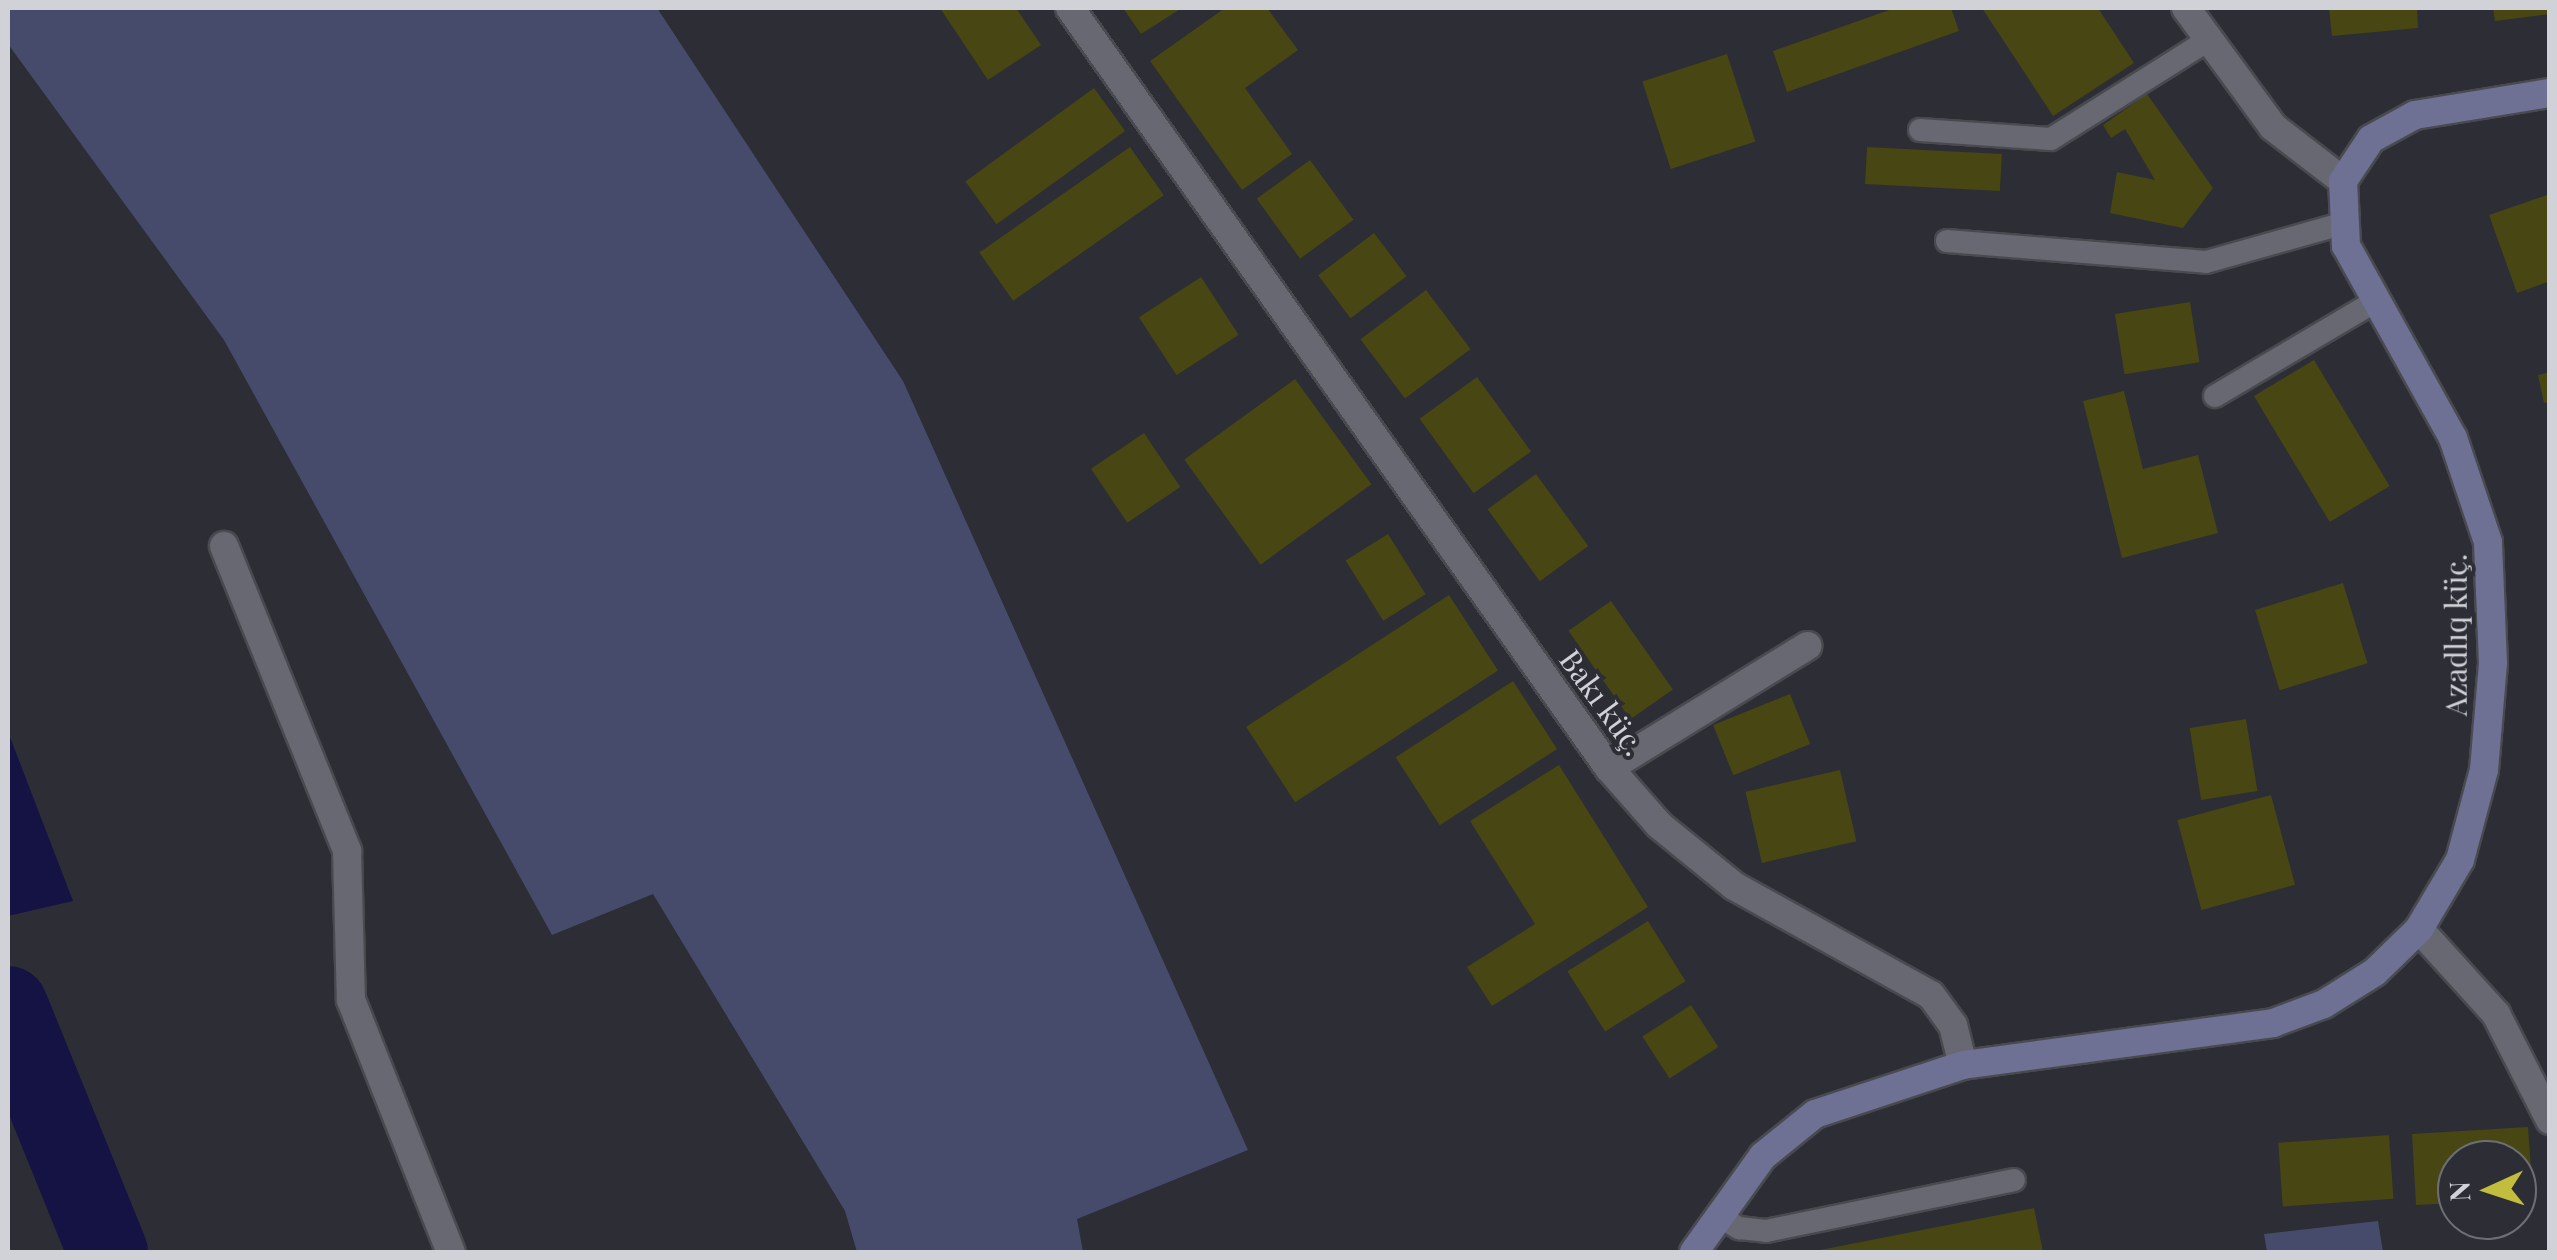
<!DOCTYPE html>
<html>
<head>
<meta charset="utf-8">
<style>
	body { margin:0 }
	#map { position:relative; width:2557px; height:1260px; overflow:hidden; background:#2c2d35; font-family:"Playfair Display",serif }
	div>[style] { position:absolute }
	[style*='--x'] { left:calc(var(--x)*1px); top:calc(var(--y)*1px); width:calc(var(--w)*1px); rotate:calc(var(--a)*1deg) }
	.green>* { inset:0; background:#474b6b }
	.water>* { inset:0; background:#141343 }
	.river>* { height:80px; margin:-40px; padding:0 40px; transform-origin:40px; border-radius:40px; background:#141343 }
	.building>* { inset:0; background:#484613; transform-origin:0 0 }
	.roads { filter:drop-shadow(2px 0 #494a50) drop-shadow(-2px 0 #494a50) drop-shadow(0 2px #494a50) drop-shadow(0 -2px #494a50) }
	.service>* { height:22px; margin:-11px; padding:0 11px; transform-origin:11px; border-radius:11px; background:#676871 }
	.minor>* { height:28px; margin:-14px; padding:0 14px; transform-origin:14px; border-radius:14px; background:#676871 }
	.tertiary>* { height:28px; margin:-14px; padding:0 14px; transform-origin:14px; border-radius:14px; background:#676871 }
	.secondary>* { height:28px; margin:-14px; padding:0 14px; transform-origin:14px; border-radius:14px; background:#6e7194 }
	span { translate:-50% -50%; white-space:nowrap; text-align:center; line-height:1.15; -webkit-text-stroke:8px #2c2d35; paint-order:stroke }
	.street-label { font-size:30px; color:#d1d2d7 }
	.frame { position:absolute; inset:0; border:10px solid #d1d2d7; pointer-events:none }
	.north { position:absolute; left:2437px; top:1140px; width:100px; height:100px; box-sizing:border-box; background:#2c2d35; border:2px solid #6e6f76; border-radius:50%; rotate:267deg; font-size:28px; font-weight:700; line-height:40px; text-align:center; color:#d1d2d7 }
	.north::after { content:''; display:block; margin:auto; width:35px; height:45px; background:#c3bd3e; clip-path:polygon(50% 0,100% 100%,50% 72%,0 100%) }
</style>
</head>
<body>
<div id="map">
	<div class="green">
		<i style="clip-path:polygon(8px 8px,657px 8px,903px 381px,1248px 1150px,1077px 1219px,1083px 1252px,857px 1252px,845px 1211px,653px 894px,552px 935px,224px 340px,8px 44px)"></i>
		<i style="clip-path:polygon(2378px 1221px,2383px 1252px,2267px 1252px,2264px 1234px)"></i>
	</div>
	<div class="water">
		<i style="clip-path:polygon(8px 732px,73px 901px,8px 916px)"></i>
	</div>
	<div class="river">
		<i style="--x:8;--y:1006;--w:266;--a:67.9"></i>
	</div>
	<div class="building">
		<i style="clip-path:polygon(940px 8px,1016px 8px,1041px 45px,988px 80px)"></i>
		<i style="clip-path:polygon(1123px 8px,1182px 8px,1141px 34px)"></i>
		<i style="clip-path:polygon(1225px 8px,1267px 8px,1298px 50px,1245px 88px,1292px 154px,1242px 190px,1150px 61px)"></i>
		<i style="clip-path:polygon(1895px 8px,1951px 8px,1959px 31px,1787px 92px,1773px 51px)"></i>
		<i style="clip-path:polygon(1982px 8px,2098px 8px,2134px 63px,2053px 116px)"></i>
		<i style="clip-path:polygon(2329px 8px,2417px 8px,2418px 28px,2332px 36px)"></i>
		<i style="clip-path:polygon(2493px 8px,2550px 8px,2550px 14px,2495px 21px)"></i>
		<i style="left:1727px;top:54px;width:92px;height:89px;rotate:72deg"></i>
		<i style="left:1094px;top:88px;width:53px;height:159px;rotate:54deg"></i>
		<i style="clip-path:polygon(2147px 94px,2213px 188px,2183px 228px,2110px 213px,2117px 172px,2155px 180px,2125px 129px,2111px 138px,2103px 125px)"></i>
		<i style="left:1130px;top:147px;width:59px;height:184px;rotate:55deg"></i>
		<i style="left:1867px;top:147px;width:135px;height:37px;rotate:3deg"></i>
		<i style="left:1310px;top:160px;width:74px;height:66px;rotate:54deg"></i>
		<i style="clip-path:polygon(2550px 194px,2550px 281px,2517px 293px,2489px 215px)"></i>
		<i style="left:1374px;top:233px;width:54px;height:70px;rotate:53deg"></i>
		<i style="left:1201px;top:277px;width:69px;height:74px;rotate:57deg"></i>
		<i style="left:1426px;top:290px;width:74px;height:82px;rotate:53deg"></i>
		<i style="left:2190px;top:302px;width:61px;height:76px;rotate:81deg"></i>
		<i style="left:2314px;top:360px;width:147px;height:70px;rotate:59deg"></i>
		<i style="clip-path:polygon(2550px 372px,2550px 402px,2544px 403px,2538px 375px)"></i>
		<i style="left:1477px;top:377px;width:92px;height:71px;rotate:54deg"></i>
		<i style="left:1295px;top:379px;width:130px;height:137px;rotate:54deg"></i>
		<i style="clip-path:polygon(2124px 391px,2143px 469px,2198px 455px,2218px 533px,2122px 558px,2083px 401px)"></i>
		<i style="left:1144px;top:433px;width:65px;height:64px;rotate:56deg"></i>
		<i style="left:1536px;top:474px;width:89px;height:60px;rotate:54deg"></i>
		<i style="left:1388px;top:534px;width:71px;height:50px;rotate:58deg"></i>
		<i style="left:2343px;top:583px;width:84px;height:92px;rotate:73deg"></i>
		<i style="left:1449px;top:595px;width:90px;height:242px;rotate:57deg"></i>
		<i style="left:1611px;top:601px;width:108px;height:52px;rotate:55deg"></i>
		<i style="left:1513px;top:681px;width:81px;height:140px;rotate:57deg"></i>
		<i style="left:1790px;top:694px;width:54px;height:83px;rotate:68deg"></i>
		<i style="left:2246px;top:719px;width:73px;height:57px;rotate:81deg"></i>
		<i style="clip-path:polygon(1559px 765px,1648px 907px,1492px 1006px,1467px 967px,1535px 924px,1470px 821px)"></i>
		<i style="left:1840px;top:770px;width:73px;height:97px;rotate:77deg"></i>
		<i style="left:2271px;top:795px;width:93px;height:97px;rotate:75deg"></i>
		<i style="left:1648px;top:921px;width:71px;height:95px;rotate:58deg"></i>
		<i style="left:1691px;top:1005px;width:50px;height:58px;rotate:57deg"></i>
		<i style="clip-path:polygon(2528px 1127px,2533px 1198px,2517px 1199px,2517px 1160px,2457px 1160px,2457px 1203px,2416px 1205px,2412px 1134px)"></i>
		<i style="left:2389px;top:1135px;width:64px;height:111px;rotate:86deg"></i>
		<i style="clip-path:polygon(2034px 1208px,2043px 1252px,1815px 1252px,1815px 1251px)"></i>
	</div>
	<div class="roads">
		<div class="service">
			<i style="--x:1920;--y:130;--w:131;--a:3.9"></i>
			<i style="--x:2051;--y:139;--w:186;--a:-32.2"></i>
			<i style="--x:1947;--y:241;--w:260;--a:4.6"></i>
			<i style="--x:2206;--y:262;--w:140;--a:-15.7"></i>
			<i style="--x:2215;--y:396;--w:185;--a:-30.6"></i>
			<i style="--x:1717;--y:1215;--w:26;--a:31"></i>
			<i style="--x:1739;--y:1228;--w:27;--a:6"></i>
			<i style="--x:1766;--y:1231;--w:253;--a:-11.6"></i>
		</div>
		<div class="minor">
			<i style="--x:1070;--y:8;--w:932;--a:54.66"></i>
			<i style="--x:1609;--y:768;--w:76;--a:48.7"></i>
			<i style="--x:1659;--y:825;--w:97;--a:39.1"></i>
			<i style="--x:1734;--y:886;--w:225;--a:29"></i>
			<i style="--x:1931;--y:995;--w:37;--a:54"></i>
			<i style="--x:1953;--y:1025;--w:41;--a:76"></i>
			<i style="--x:224;--y:546;--w:329;--a:68"></i>
			<i style="--x:347;--y:851;--w:149;--a:88.5"></i>
			<i style="--x:351;--y:1000;--w:271;--a:68.4"></i>
			<i style="--x:1609;--y:768;--w:233;--a:-31.6"></i>
			<i style="--x:2419;--y:929;--w:115;--a:47.8"></i>
			<i style="--x:2496;--y:1014;--w:119;--a:63"></i>
		</div>
		<div class="tertiary">
			<i style="--x:2186;--y:8;--w:147;--a:53.8"></i>
			<i style="--x:2273;--y:127;--w:88;--a:37.6"></i>
		</div>
		<div class="secondary">
			<i style="--x:1694;--y:1252;--w:118;--a:-54.3"></i>
			<i style="--x:1763;--y:1156;--w:67;--a:-38.9"></i>
			<i style="--x:1815;--y:1114;--w:156;--a:-18.3"></i>
			<i style="--x:1963;--y:1065;--w:313;--a:-7.7"></i>
			<i style="--x:2273;--y:1023;--w:54;--a:-20.4"></i>
			<i style="--x:2324;--y:1004;--w:60;--a:-32.1"></i>
			<i style="--x:2375;--y:972;--w:62;--a:-44.3"></i>
			<i style="--x:2419;--y:929;--w:80;--a:-59.3"></i>
			<i style="--x:2460;--y:860;--w:93;--a:-75.1"></i>
			<i style="--x:2484;--y:770;--w:107;--a:-85.2"></i>
			<i style="--x:2493;--y:663;--w:121;--a:-92.4"></i>
			<i style="--x:2488;--y:542;--w:110;--a:-108.6"></i>
			<i style="--x:2453;--y:438;--w:220;--a:-119.1"></i>
			<i style="--x:2346;--y:246;--w:65;--a:-92.6"></i>
			<i style="--x:2343;--y:181;--w:50;--a:-56.3"></i>
			<i style="--x:2371;--y:139;--w:50;--a:-28.6"></i>
			<i style="--x:2415;--y:115;--w:137;--a:-9.3"></i>
		</div>
	</div>
	<div class="street-label">
		<span style="left:2455px;top:635px;rotate:-90deg">Azadlıq küç.</span>
		<span style="left:1603px;top:702px;rotate:54deg">Bakı küç.</span>
	</div>
	<div class="frame"></div>
	<div class="north">N</div>
</div>
</body>
</html>
